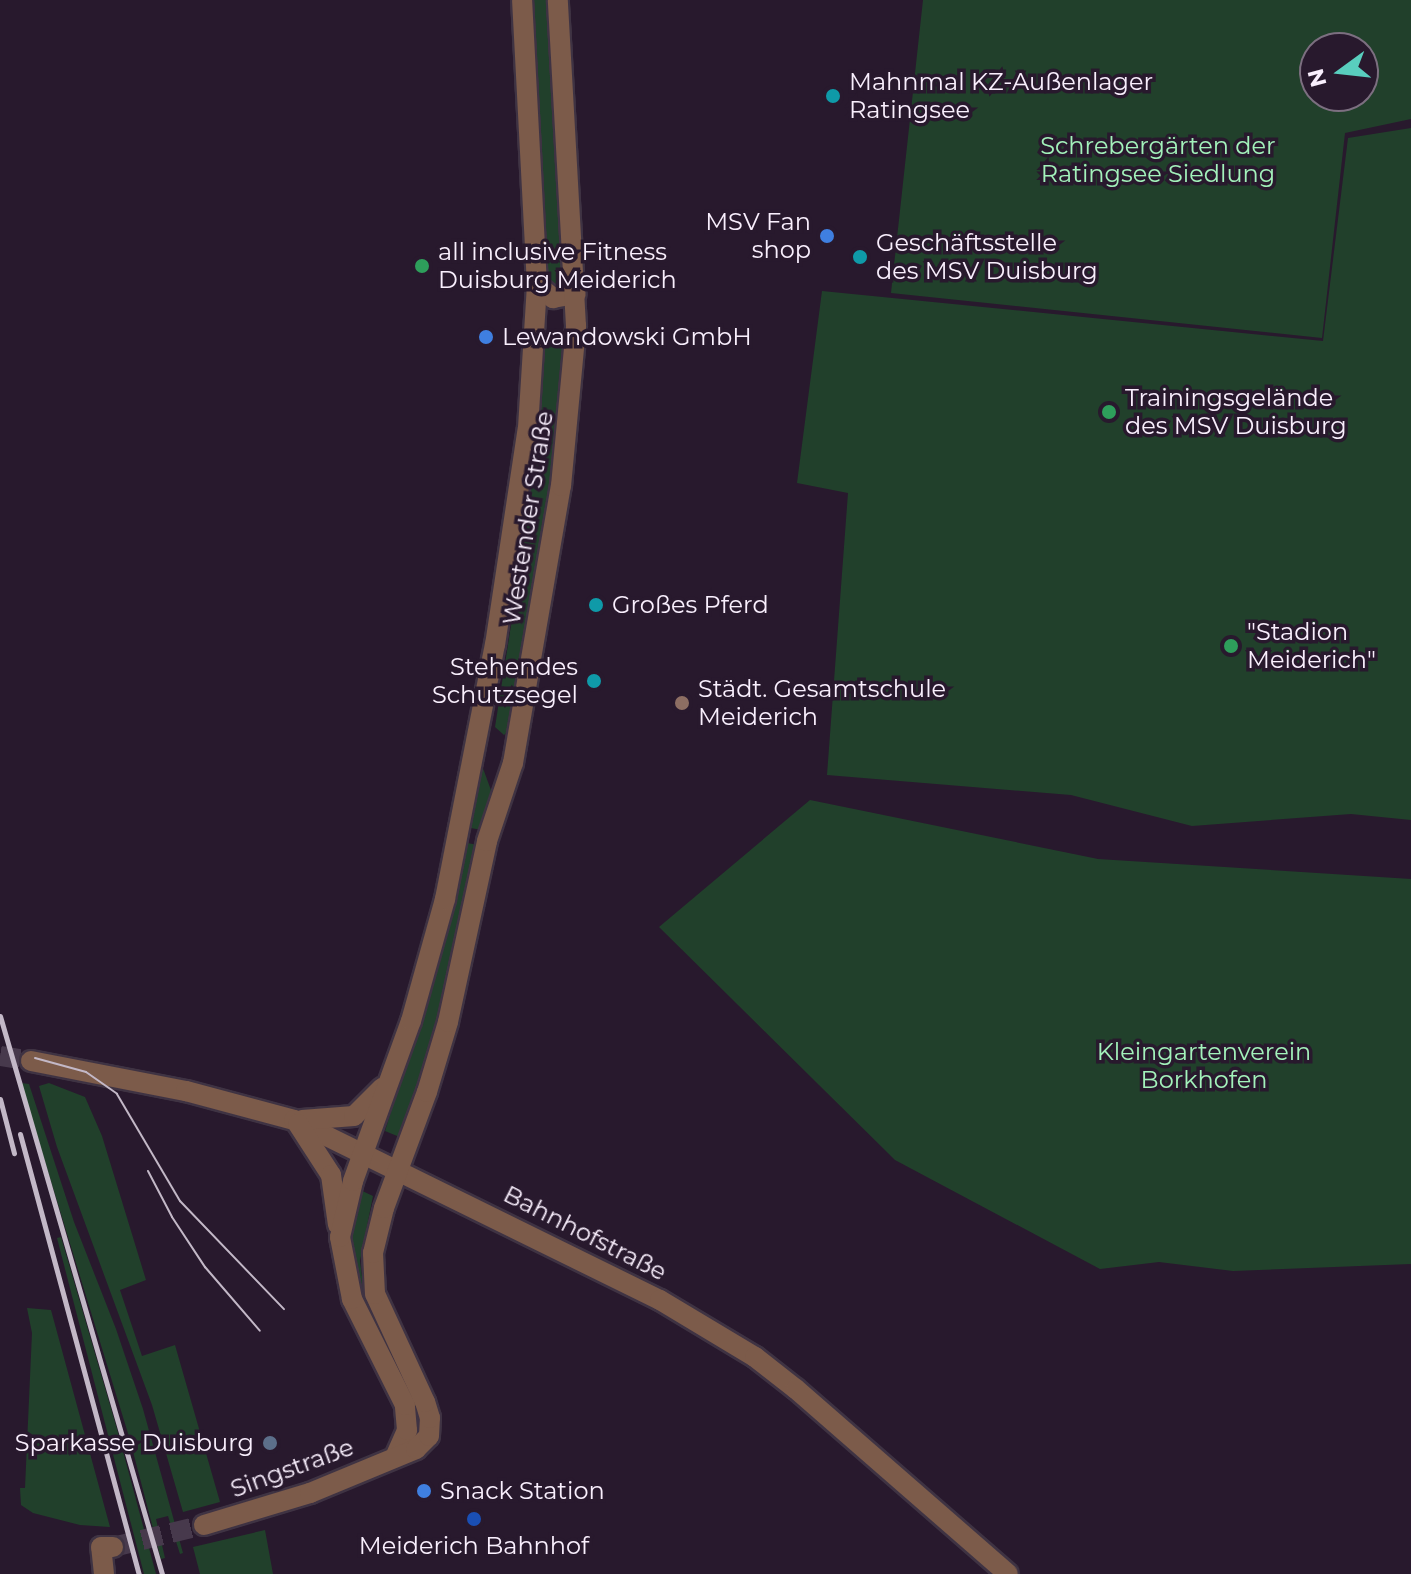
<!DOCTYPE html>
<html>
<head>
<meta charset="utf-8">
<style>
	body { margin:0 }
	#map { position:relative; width:1411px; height:1574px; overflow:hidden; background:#28192d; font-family:Montserrat,sans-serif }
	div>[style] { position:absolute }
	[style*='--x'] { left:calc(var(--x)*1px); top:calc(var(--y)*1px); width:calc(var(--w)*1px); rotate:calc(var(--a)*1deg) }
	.green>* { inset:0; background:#21402b }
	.secondary-tunnel>* { height:20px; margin-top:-10px; transform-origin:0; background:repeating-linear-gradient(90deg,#47394c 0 20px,transparent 0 30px) }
	.roads { filter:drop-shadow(2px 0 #3f3343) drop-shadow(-2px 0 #3f3343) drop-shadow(0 2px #3f3343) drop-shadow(0 -2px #3f3343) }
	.secondary>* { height:20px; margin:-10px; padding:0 10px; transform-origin:10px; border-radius:10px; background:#7c5b4a }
	.tram>* { height:2px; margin:-1px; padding:0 1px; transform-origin:1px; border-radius:1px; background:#c3b8c7 }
	.rail>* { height:5px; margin:-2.5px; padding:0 2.5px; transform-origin:2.5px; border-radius:2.5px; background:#c3b8c7 }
	.dots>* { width:22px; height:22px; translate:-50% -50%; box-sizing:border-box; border:4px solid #28192d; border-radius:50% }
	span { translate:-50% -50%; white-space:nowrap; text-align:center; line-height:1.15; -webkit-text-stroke:7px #28192d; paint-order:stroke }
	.poi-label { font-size:24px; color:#f9effd }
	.left { translate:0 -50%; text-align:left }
	.right { translate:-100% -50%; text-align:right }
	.park-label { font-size:24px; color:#a3f2bb }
	.street-label { font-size:24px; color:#f9effd }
	.north { position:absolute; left:1299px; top:32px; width:80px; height:80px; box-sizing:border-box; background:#28192d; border:2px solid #7c6f80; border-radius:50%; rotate:255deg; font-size:22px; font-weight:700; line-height:32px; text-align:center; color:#f9effd }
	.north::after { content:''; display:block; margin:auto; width:28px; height:36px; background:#59cebe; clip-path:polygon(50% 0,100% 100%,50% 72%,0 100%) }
</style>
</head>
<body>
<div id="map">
	<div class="green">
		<i style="clip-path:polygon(530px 0,550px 0,565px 277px,554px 287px,546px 282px)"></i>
		<i style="clip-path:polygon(evenodd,923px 0,1411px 0,1411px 119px,1345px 133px,1322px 338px,891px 293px,923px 0,1363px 48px,1363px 96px,1315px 96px,1315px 48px,1363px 48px)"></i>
		<i style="clip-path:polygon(1411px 128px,1411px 820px,1351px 814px,1192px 826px,1071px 795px,827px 775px,848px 493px,797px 483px,822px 291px,1323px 341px,1348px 138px)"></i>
		<i style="clip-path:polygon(539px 331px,569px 332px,551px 486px,511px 728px,504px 735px,495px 727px,529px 511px)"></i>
		<i style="clip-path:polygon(480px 760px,492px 793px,482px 830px,465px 827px)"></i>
		<i style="clip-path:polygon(810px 800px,1098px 859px,1411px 879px,1411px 1264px,1233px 1271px,1159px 1262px,1100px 1269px,895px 1160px,659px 927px)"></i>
		<i style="clip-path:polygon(462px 842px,478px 845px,443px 1009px,402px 1138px,385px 1131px,409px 1054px)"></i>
		<i style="clip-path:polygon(21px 1083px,29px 1084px,74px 1222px,116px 1329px,143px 1409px,183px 1553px,180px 1554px,168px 1516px,156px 1519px,165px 1558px,161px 1559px,130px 1440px)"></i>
		<i style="clip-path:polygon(49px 1083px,85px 1097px,102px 1136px,146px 1280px,120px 1290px,142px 1356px,175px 1345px,220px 1502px,183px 1512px,152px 1405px,57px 1147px,39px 1086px)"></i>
		<i style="clip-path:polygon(358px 1189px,373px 1196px,360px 1261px,365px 1299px,393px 1347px,410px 1397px,388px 1350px,366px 1317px,346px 1243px)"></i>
		<i style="clip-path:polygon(61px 1237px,117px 1429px,156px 1574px,144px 1574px,57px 1238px)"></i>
		<i style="clip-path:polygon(27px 1308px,51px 1310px,110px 1527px,80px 1525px,33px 1513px,21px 1505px,20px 1488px,25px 1488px,32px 1333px)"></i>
		<i style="clip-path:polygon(265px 1530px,273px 1574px,200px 1574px,193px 1547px)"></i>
	</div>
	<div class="secondary-tunnel">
		<i style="--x:0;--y:1056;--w:31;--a:9"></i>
		<i style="--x:113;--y:1547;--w:94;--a:-13.6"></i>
	</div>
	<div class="roads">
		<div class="secondary">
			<i style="--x:537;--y:285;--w:21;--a:39"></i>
			<i style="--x:553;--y:298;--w:23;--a:-10"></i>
			<i style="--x:31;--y:1061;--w:158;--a:11"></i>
			<i style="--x:186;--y:1091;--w:112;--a:15"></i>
			<i style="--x:294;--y:1120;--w:408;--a:26.2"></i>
			<i style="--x:660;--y:1300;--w:111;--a:31"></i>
			<i style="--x:755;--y:1357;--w:52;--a:38"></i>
			<i style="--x:796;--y:1389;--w:281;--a:41.1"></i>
			<i style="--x:302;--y:1120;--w:52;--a:-4.4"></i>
			<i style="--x:354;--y:1116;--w:40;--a:-45"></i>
			<i style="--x:298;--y:1124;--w:61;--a:57.1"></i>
			<i style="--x:331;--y:1175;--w:50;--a:82"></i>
			<i style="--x:396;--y:1455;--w:27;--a:-66"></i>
			<i style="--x:407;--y:1430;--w:25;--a:-95"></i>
			<i style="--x:405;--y:1405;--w:119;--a:-116.6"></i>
			<i style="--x:352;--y:1299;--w:63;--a:-101"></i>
			<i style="--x:340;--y:1237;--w:57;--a:-76.9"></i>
			<i style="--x:353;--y:1181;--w:170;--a:-70.1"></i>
			<i style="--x:411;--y:1021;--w:127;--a:-74.4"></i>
			<i style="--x:445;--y:899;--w:259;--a:-78.9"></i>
			<i style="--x:495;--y:645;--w:219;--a:-81.4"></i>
			<i style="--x:528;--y:428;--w:143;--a:-86.4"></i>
			<i style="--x:537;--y:285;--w:285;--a:-93"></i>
			<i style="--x:204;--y:1525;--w:111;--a:-16.8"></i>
			<i style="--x:310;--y:1493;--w:115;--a:-22.5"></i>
			<i style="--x:416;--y:1449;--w:18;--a:-45"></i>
			<i style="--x:429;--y:1436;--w:18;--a:-87"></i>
			<i style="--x:430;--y:1418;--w:17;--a:-107"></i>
			<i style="--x:425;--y:1402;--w:119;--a:-114.8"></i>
			<i style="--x:375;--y:1294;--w:41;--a:-92.8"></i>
			<i style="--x:373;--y:1253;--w:46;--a:-76.3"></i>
			<i style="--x:384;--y:1208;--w:124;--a:-69.7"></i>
			<i style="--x:427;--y:1092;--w:73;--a:-73.3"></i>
			<i style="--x:448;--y:1022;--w:185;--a:-77.8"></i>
			<i style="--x:487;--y:841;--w:82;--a:-71.6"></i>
			<i style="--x:513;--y:763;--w:281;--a:-80.2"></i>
			<i style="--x:561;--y:486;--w:161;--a:-84.6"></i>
			<i style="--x:576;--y:326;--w:326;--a:-93.2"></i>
			<i style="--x:104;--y:1574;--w:27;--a:-96"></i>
			<i style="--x:101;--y:1547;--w:12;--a:0"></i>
		</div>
	</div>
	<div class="tram">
		<i style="--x:35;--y:1058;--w:53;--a:15.4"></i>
		<i style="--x:86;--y:1072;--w:38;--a:35"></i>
		<i style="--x:117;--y:1094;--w:124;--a:59.5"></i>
		<i style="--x:180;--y:1201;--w:150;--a:46.1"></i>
		<i style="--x:148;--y:1171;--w:52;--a:62.4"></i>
		<i style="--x:172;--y:1217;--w:60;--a:56.6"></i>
		<i style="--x:205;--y:1267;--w:84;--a:49.3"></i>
	</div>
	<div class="rail">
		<i style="--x:0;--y:1016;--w:581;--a:73.81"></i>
		<i style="--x:0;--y:1099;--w:56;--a:75.5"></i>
		<i style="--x:20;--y:1134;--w:456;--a:74.9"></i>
	</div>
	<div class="dots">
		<i style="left:833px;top:96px;background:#0f9aa8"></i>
		<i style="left:827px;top:236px;background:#3f7fe0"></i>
		<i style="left:860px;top:257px;background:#0f9aa8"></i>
		<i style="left:422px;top:266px;background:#2e9e5b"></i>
		<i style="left:486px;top:337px;background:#3f7fe0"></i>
		<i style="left:1109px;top:412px;background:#2e9e5b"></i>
		<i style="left:596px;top:605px;background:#0f9aa8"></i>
		<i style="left:1231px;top:646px;background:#2e9e5b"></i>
		<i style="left:594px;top:681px;background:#0f9aa8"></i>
		<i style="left:682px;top:703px;background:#8d6e63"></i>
		<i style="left:270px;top:1443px;background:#5c6f8a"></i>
		<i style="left:424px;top:1491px;background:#3f7fe0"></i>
		<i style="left:474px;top:1519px;background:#1a4fb4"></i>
	</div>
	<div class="poi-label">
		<span class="left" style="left:849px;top:96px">Mahnmal KZ-Außenlager<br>Ratingsee</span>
		<span class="right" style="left:811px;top:236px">MSV Fan<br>shop</span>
		<span class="left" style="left:876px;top:257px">Geschäftsstelle<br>des MSV Duisburg</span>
		<span class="left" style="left:438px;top:266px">all inclusive Fitness<br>Duisburg Meiderich</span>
		<span class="left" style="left:502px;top:337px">Lewandowski GmbH</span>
		<span class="left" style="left:1125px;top:412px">Trainingsgelände<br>des MSV Duisburg</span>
		<span class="left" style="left:612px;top:605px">Großes Pferd</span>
		<span class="left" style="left:1247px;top:646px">"Stadion<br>Meiderich"</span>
		<span class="right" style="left:578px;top:681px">Stehendes<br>Schutzsegel</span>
		<span class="left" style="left:698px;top:703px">Städt. Gesamtschule<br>Meiderich</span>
		<span class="right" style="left:254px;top:1443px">Sparkasse Duisburg</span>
		<span class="left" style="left:440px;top:1491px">Snack Station</span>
		<span style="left:474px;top:1546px">Meiderich Bahnhof</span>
	</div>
	<div class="park-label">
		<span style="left:1158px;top:160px">Schrebergärten der<br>Ratingsee Siedlung</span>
		<span style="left:1204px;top:1066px">Kleingartenverein<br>Borkhofen</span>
	</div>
	<div class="street-label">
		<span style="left:528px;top:518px;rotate:-81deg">Westender Straße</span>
		<span style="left:585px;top:1233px;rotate:27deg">Bahnhofstraße</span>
		<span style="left:292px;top:1468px;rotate:-20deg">Singstraße</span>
	</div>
	<div class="north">N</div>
</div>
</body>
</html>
